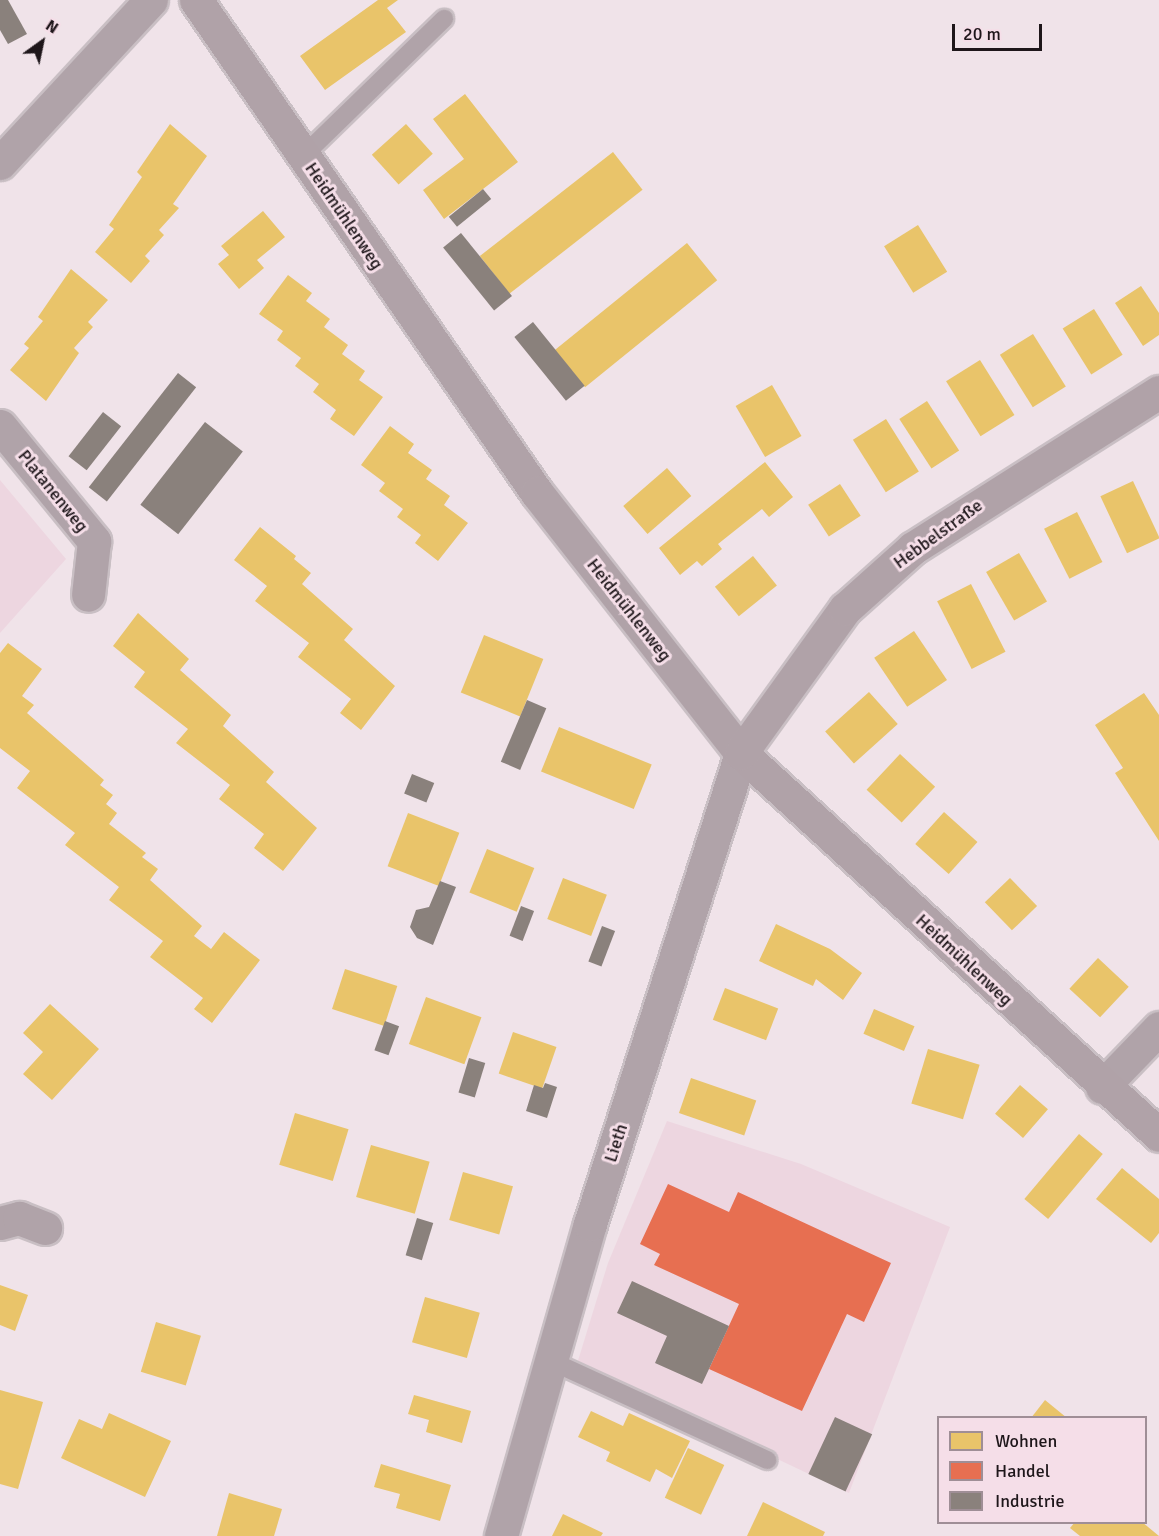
<!DOCTYPE html>
<html>
<head>
<meta charset="utf-8">
<style>
	body { margin:0 }
	#map { position:relative; width:1159px; height:1536px; overflow:hidden; background:#f0e3e9; font-family:Signika,sans-serif }
	div>[style] { position:absolute }
	[style*='--x'] { left:calc(var(--x)*1px); top:calc(var(--y)*1px); width:calc(var(--w)*1px); rotate:calc(var(--a)*1deg) }
	.built>* { inset:0; background:#edd6e0 }
	.homes>* { inset:0; background:#e9c46a; transform-origin:0 0 }
	.shops>* { inset:0; background:#e76f51 }
	.industry>* { inset:0; background:#8a817c; transform-origin:0 0 }
	.roads { filter:drop-shadow(2px 0 #c9bfc4) drop-shadow(-2px 0 #c9bfc4) drop-shadow(0 2px #c9bfc4) drop-shadow(0 -2px #c9bfc4) }
	.lane>* { height:18px; margin:-9px; padding:0 9px; transform-origin:9px; border-radius:9px; background:#b0a3a9 }
	.street>* { height:33px; margin:-16.5px; padding:0 16.5px; transform-origin:16.5px; border-radius:16.5px; background:#b0a3a9 }
	.secondary>* { height:33px; margin:-16.5px; padding:0 16.5px; transform-origin:16.5px; border-radius:16.5px; background:#b0a2a8 }
	span { translate:-50% -50%; white-space:nowrap; text-align:center; line-height:1.15; -webkit-text-stroke:6px #f5dee8; paint-order:stroke }
	.street-label { font-size:18px; color:#1e161a }
	.legend { position:absolute; left:937px; top:1416px; width:210px; height:108px; box-sizing:border-box; background:#f5dee8; border:2px solid #9f8e96; margin:0; padding:8px 10px; list-style:none; font-size:18px; color:#1e161a }
	.legend li { display:flex; align-items:center; gap:12px; height:30px }
	.legend b { width:30px; border:2px solid #9f8e96 }
	.north { position:absolute; left:12px; top:12px; width:60px; height:60px; -webkit-text-stroke:4px #f5dee8; paint-order:stroke; rotate:33deg; font-size:16px; font-weight:700; line-height:24px; text-align:center; color:#1e161a }
	.north::after { content:''; display:block; margin:auto; width:21px; height:27px; background:#1e161a; clip-path:polygon(50% 0,100% 100%,50% 72%,0 100%) }
	.scale { position:absolute; left:952px; top:24px; width:90px; height:27px; box-sizing:border-box; border:3px solid #1e161a; border-top:0; padding-left:8px; font-size:18px; line-height:21px; white-space:nowrap; color:#1e161a; -webkit-text-stroke:4px #f5dee8; paint-order:stroke }
</style>
</head>
<body>
<div id="map">
	<div class="built">
		<i style="clip-path:polygon(0 480px,66px 559px,0 633px)"></i>
		<i style="clip-path:polygon(667px 1121px,801px 1164px,950px 1227px,849px 1493px,577px 1364px,608px 1263px)"></i>
	</div>
	<div class="homes">
		<i style="clip-path:polygon(378px 0,398px 0,387px 8px,406px 32px,325px 90px,300px 56px)"></i>
		<i style="clip-path:polygon(465px 94px,518px 162px,444px 219px,423px 190px,464px 159px,433px 119px)"></i>
		<i style="clip-path:polygon(170px 124px,207px 156px,173px 204px,179px 208px,159px 230px,164px 235px,145px 256px,150px 261px,131px 283px,95px 252px,114px 229px,109px 225px,142px 177px,137px 172px)"></i>
		<i style="left:406px;top:124px;width:40px;height:46px;rotate:48deg"></i>
		<i style="left:613px;top:152px;width:48px;height:169px;rotate:52deg"></i>
		<i style="clip-path:polygon(263px 211px,285px 237px,257px 260px,264px 268px,239px 289px,218px 264px,229px 255px,221px 246px)"></i>
		<i style="left:918px;top:225px;width:55px;height:40px;rotate:58deg"></i>
		<i style="left:687px;top:243px;width:48px;height:170px;rotate:51deg"></i>
		<i style="clip-path:polygon(71px 269px,108px 300px,88px 322px,93px 327px,74px 348px,79px 353px,46px 401px,10px 370px,29px 348px,24px 344px,43px 321px,38px 317px)"></i>
		<i style="clip-path:polygon(288px 275px,312px 293px,306px 301px,330px 319px,324px 327px,348px 345px,342px 354px,365px 371px,359px 380px,383px 397px,354px 436px,330px 419px,336px 410px,313px 392px,319px 384px,295px 366px,301px 358px,277px 340px,283px 331px,259px 314px)"></i>
		<i style="clip-path:polygon(1141px 286px,1159px 313px,1159px 335px,1143px 346px,1115px 303px)"></i>
		<i style="left:1094px;top:309px;width:54px;height:37px;rotate:58deg"></i>
		<i style="left:1033px;top:334px;width:62px;height:39px;rotate:58deg"></i>
		<i style="left:980px;top:360px;width:65px;height:40px;rotate:58deg"></i>
		<i style="left:772px;top:385px;width:59px;height:42px;rotate:60deg"></i>
		<i style="left:927px;top:401px;width:59px;height:33px;rotate:57deg"></i>
		<i style="left:886px;top:419px;width:62px;height:39px;rotate:58deg"></i>
		<i style="clip-path:polygon(390px 426px,414px 444px,408px 453px,432px 470px,426px 479px,450px 496px,444px 505px,468px 523px,438px 561px,415px 543px,421px 535px,397px 517px,403px 509px,379px 491px,385px 483px,361px 465px)"></i>
		<i style="clip-path:polygon(765px 462px,793px 497px,769px 517px,762px 509px,718px 544px,722px 549px,702px 566px,697px 561px,680px 575px,659px 548px)"></i>
		<i style="left:667px;top:468px;width:37px;height:58px;rotate:49deg"></i>
		<i style="left:1133px;top:481px;width:63px;height:36px;rotate:65deg"></i>
		<i style="left:840px;top:484px;width:38px;height:38px;rotate:57deg"></i>
		<i style="left:1077px;top:512px;width:56px;height:37px;rotate:63deg"></i>
		<i style="clip-path:polygon(260px 527px,296px 556px,294px 559px,311px 573px,302px 584px,353px 629px,344px 640px,395px 686px,361px 730px,340px 713px,351px 699px,298px 657px,309px 643px,255px 601px,267px 586px,234px 560px)"></i>
		<i style="left:1019px;top:553px;width:56px;height:38px;rotate:60deg"></i>
		<i style="left:753px;top:556px;width:38px;height:49px;rotate:51deg"></i>
		<i style="left:971px;top:584px;width:76px;height:38px;rotate:63deg"></i>
		<i style="clip-path:polygon(138px 613px,189px 659px,180px 670px,231px 715px,223px 726px,274px 772px,266px 782px,317px 828px,283px 871px,254px 848px,264px 834px,219px 799px,230px 785px,176px 743px,188px 729px,134px 687px,145px 672px,113px 646px)"></i>
		<i style="left:914px;top:631px;width:59px;height:48px;rotate:56deg"></i>
		<i style="left:484px;top:635px;width:64px;height:62px;rotate:22deg"></i>
		<i style="clip-path:polygon(8px 643px,42px 669px,22px 696px,34px 705px,27px 713px,104px 780px,100px 785px,113px 795px,106px 804px,117px 813px,109px 824px,146px 853px,142px 857px,158px 869px,150px 880px,202px 926px,194px 936px,211px 949px,224px 932px,260px 960px,212px 1023px,194px 1009px,203px 998px,150px 957px,163px 941px,109px 900px,119px 887px,65px 845px,75px 833px,17px 788px,30px 771px,0 748px,0 653px)"></i>
		<i style="left:869px;top:692px;width:43px;height:59px;rotate:48deg"></i>
		<i style="clip-path:polygon(1144px 693px,1159px 715px,1159px 841px,1115px 773px,1123px 768px,1095px 725px)"></i>
		<i style="left:559px;top:727px;width:100px;height:48px;rotate:22deg"></i>
		<i style="left:900px;top:754px;width:48px;height:49px;rotate:43deg"></i>
		<i style="left:944px;top:812px;width:45px;height:43px;rotate:42deg"></i>
		<i style="left:408px;top:813px;width:55px;height:57px;rotate:21deg"></i>
		<i style="left:487px;top:849px;width:51px;height:47px;rotate:22deg"></i>
		<i style="left:563px;top:878px;width:47px;height:44px;rotate:21deg"></i>
		<i style="left:1010px;top:878px;width:39px;height:35px;rotate:46deg"></i>
		<i style="clip-path:polygon(776px 924px,830px 949px,862px 973px,843px 1000px,816px 979px,813px 986px,759px 961px)"></i>
		<i style="left:1098px;top:958px;width:42px;height:42px;rotate:43deg"></i>
		<i style="left:345px;top:969px;width:55px;height:42px;rotate:18deg"></i>
		<i style="left:725px;top:988px;width:57px;height:34px;rotate:21deg"></i>
		<i style="left:426px;top:997px;width:59px;height:50px;rotate:20deg"></i>
		<i style="clip-path:polygon(50px 1004px,99px 1049px,52px 1100px,23px 1074px,43px 1052px,23px 1033px)"></i>
		<i style="left:874px;top:1009px;width:44px;height:27px;rotate:23deg"></i>
		<i style="left:513px;top:1032px;width:46px;height:44px;rotate:19deg"></i>
		<i style="left:928px;top:1049px;width:54px;height:57px;rotate:17deg"></i>
		<i style="left:691px;top:1078px;width:69px;height:37px;rotate:19deg"></i>
		<i style="left:1020px;top:1085px;width:37px;height:38px;rotate:41deg"></i>
		<i style="left:295px;top:1113px;width:56px;height:54px;rotate:17deg"></i>
		<i style="left:1079px;top:1134px;width:31px;height:85px;rotate:40deg"></i>
		<i style="left:371px;top:1145px;width:61px;height:54px;rotate:16deg"></i>
		<i style="clip-path:polygon(1122px 1168px,1159px 1199px,1159px 1233px,1151px 1243px,1096px 1199px)"></i>
		<i style="left:463px;top:1172px;width:52px;height:50px;rotate:16deg"></i>
		<i style="clip-path:polygon(0 1285px,28px 1295px,15px 1331px,0 1325px)"></i>
		<i style="left:425px;top:1297px;width:57px;height:47px;rotate:16deg"></i>
		<i style="left:156px;top:1322px;width:47px;height:52px;rotate:17deg"></i>
		<i style="clip-path:polygon(0 1390px,43px 1402px,18px 1489px,0 1484px)"></i>
		<i style="clip-path:polygon(414px 1395px,471px 1411px,462px 1443px,426px 1432px,429px 1420px,408px 1414px)"></i>
		<i style="clip-path:polygon(1045px 1400px,1067px 1418px,1031px 1418px)"></i>
		<i style="clip-path:polygon(591px 1411px,623px 1426px,629px 1413px,690px 1441px,672px 1478px,656px 1469px,650px 1482px,606px 1461px,610px 1452px,578px 1437px)"></i>
		<i style="clip-path:polygon(109px 1413px,171px 1441px,145px 1497px,61px 1458px,79px 1419px,102px 1429px)"></i>
		<i style="left:688px;top:1448px;width:40px;height:55px;rotate:25deg"></i>
		<i style="clip-path:polygon(381px 1464px,451px 1485px,440px 1521px,396px 1508px,400px 1494px,374px 1487px)"></i>
		<i style="clip-path:polygon(229px 1493px,282px 1509px,274px 1536px,217px 1536px)"></i>
		<i style="clip-path:polygon(763px 1502px,825px 1532px,823px 1536px,747px 1536px)"></i>
		<i style="clip-path:polygon(563px 1514px,603px 1533px,601px 1536px,552px 1536px)"></i>
		<i style="clip-path:polygon(1075px 1522px,1142px 1522px,1159px 1536px,1080px 1536px,1070px 1528px)"></i>
	</div>
	<div class="shops">
		<i style="clip-path:polygon(668px 1184px,729px 1212px,738px 1192px,891px 1263px,864px 1322px,847px 1314px,802px 1411px,709px 1369px,739px 1304px,654px 1265px,660px 1254px,640px 1244px)"></i>
	</div>
	<div class="industry">
		<i style="clip-path:polygon(0 0,8px 0,27px 34px,8px 44px,0 30px)"></i>
		<i style="left:483px;top:189px;width:13px;height:44px;rotate:51deg"></i>
		<i style="left:461px;top:233px;width:81px;height:23px;rotate:51deg"></i>
		<i style="left:533px;top:322px;width:82px;height:24px;rotate:51deg"></i>
		<i style="left:178px;top:373px;width:23px;height:145px;rotate:38deg"></i>
		<i style="left:103px;top:412px;width:23px;height:56px;rotate:38deg"></i>
		<i style="left:205px;top:422px;width:48px;height:105px;rotate:38deg"></i>
		<i style="left:527px;top:700px;width:21px;height:67px;rotate:23deg"></i>
		<i style="left:412px;top:774px;width:24px;height:21px;rotate:22deg"></i>
		<i style="clip-path:polygon(440px 881px,456px 887px,433px 945px,417px 938px,410px 927px,416px 910px,429px 907px)"></i>
		<i style="left:521px;top:906px;width:14px;height:32px;rotate:21deg"></i>
		<i style="left:602px;top:926px;width:14px;height:38px;rotate:21deg"></i>
		<i style="left:385px;top:1021px;width:15px;height:31px;rotate:20deg"></i>
		<i style="left:469px;top:1058px;width:17px;height:36px;rotate:17deg"></i>
		<i style="clip-path:polygon(545px 1083px,557px 1087px,547px 1118px,526px 1111px,534px 1085px,543px 1088px)"></i>
		<i style="left:417px;top:1218px;width:17px;height:39px;rotate:17deg"></i>
		<i style="clip-path:polygon(632px 1281px,729px 1326px,702px 1384px,655px 1363px,667px 1336px,617px 1313px)"></i>
		<i style="left:835px;top:1417px;width:41px;height:63px;rotate:25deg"></i>
	</div>
	<div class="roads">
		<div class="lane">
			<i style="--x:303;--y:156;--w:197;--a:-44.2"></i>
			<i style="--x:551;--y:1361;--w:238;--a:24.6"></i>
		</div>
		<div class="street">
			<i style="--x:0;--y:163;--w:222;--a:-47.2"></i>
			<i style="--x:0;--y:426;--w:149;--a:50.7"></i>
			<i style="--x:94;--y:541;--w:54;--a:96.3"></i>
			<i style="--x:1102;--y:1087;--w:82;--a:-46"></i>
			<i style="--x:0;--y:1223;--w:20;--a:-15"></i>
			<i style="--x:19;--y:1218;--w:28;--a:21"></i>
			<i style="--x:501;--y:1536;--w:324;--a:-74.1"></i>
			<i style="--x:590;--y:1224;--w:495;--a:-72.2"></i>
		</div>
		<div class="secondary">
			<i style="--x:196;--y:0;--w:599;--a:55.33"></i>
			<i style="--x:537;--y:493;--w:330;--a:51.9"></i>
			<i style="--x:741;--y:753;--w:566;--a:42.42"></i>
			<i style="--x:741;--y:753;--w:178;--a:-54.2"></i>
			<i style="--x:845;--y:609;--w:91;--a:-41.9"></i>
			<i style="--x:913;--y:548;--w:291;--a:-32.4"></i>
		</div>
	</div>
	<div class="street-label">
		<span style="left:344px;top:216px;rotate:56deg">Heidmühlenweg</span>
		<span style="left:53px;top:491px;rotate:51deg">Platanenweg</span>
		<span style="left:938px;top:534px;rotate:-36deg">Hebbelstraße</span>
		<span style="left:629px;top:610px;rotate:52deg">Heidmühlenweg</span>
		<span style="left:964px;top:960px;rotate:43deg">Heidmühlenweg</span>
		<span style="left:616px;top:1143px;rotate:-72deg">Lieth</span>
	</div>
	<ul class="legend">
	<li><b style="height:16px;background:#e9c46a"></b>Wohnen</li>
	<li><b style="height:16px;background:#e76f51"></b>Handel</li>
	<li><b style="height:16px;background:#8a817c"></b>Industrie</li>
	</ul>
	<div class="north">N</div>
	<div class="scale">20 m</div>
</div>
</body>
</html>
